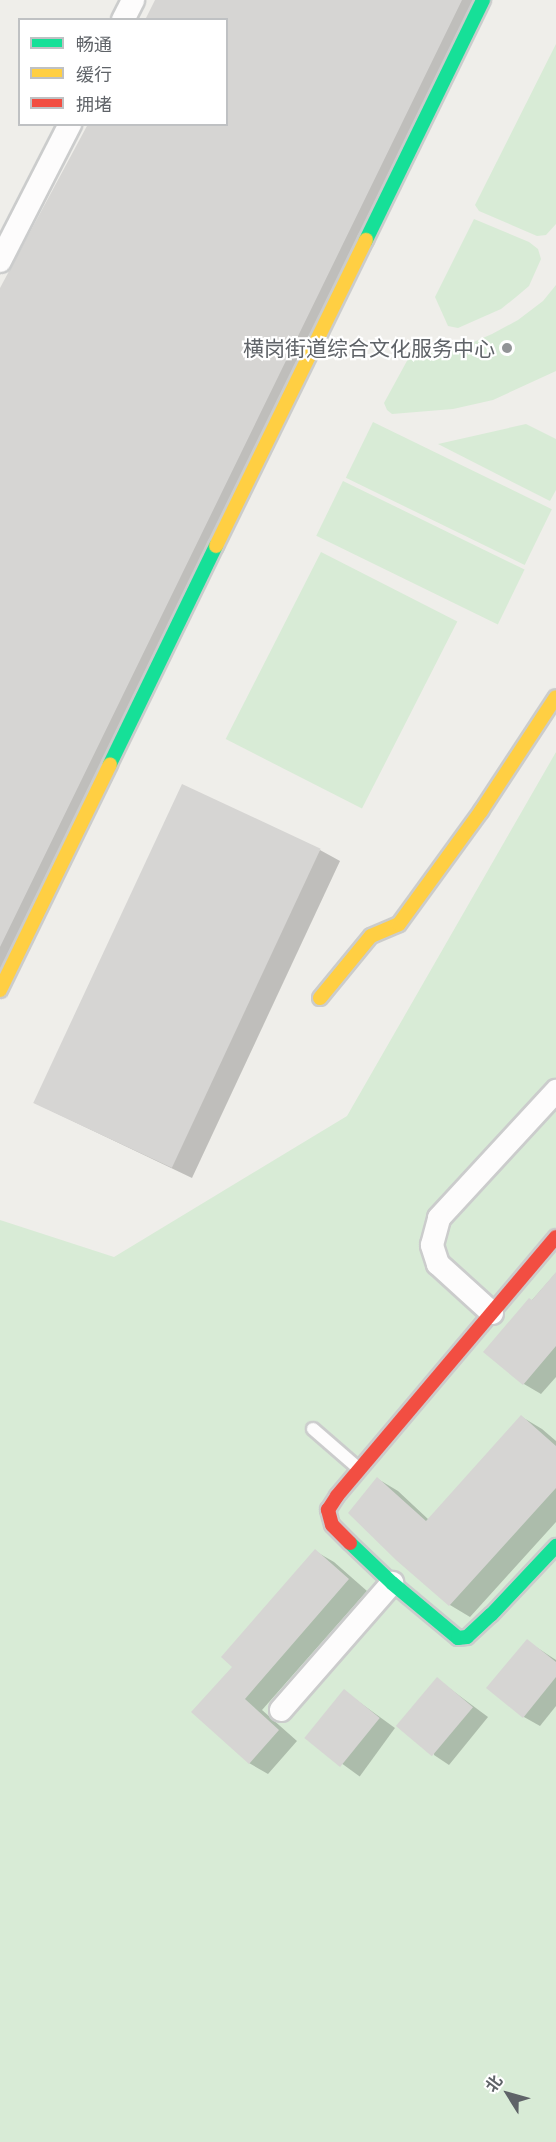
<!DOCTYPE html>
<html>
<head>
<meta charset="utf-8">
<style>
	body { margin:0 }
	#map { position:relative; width:556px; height:2142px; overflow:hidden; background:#efeeea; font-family:Barlow,"Noto Sans SC",sans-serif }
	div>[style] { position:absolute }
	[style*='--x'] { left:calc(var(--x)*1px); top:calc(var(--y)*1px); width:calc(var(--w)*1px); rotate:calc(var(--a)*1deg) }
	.green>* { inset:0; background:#d8ebd6; transform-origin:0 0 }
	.shadow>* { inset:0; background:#0003; transform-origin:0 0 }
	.building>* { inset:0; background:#d6d5d3; transform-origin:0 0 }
	.roads { filter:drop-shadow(2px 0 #cbcccc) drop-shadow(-2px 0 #cbcccc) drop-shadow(0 2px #cbcccc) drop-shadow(0 -2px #cbcccc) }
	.lane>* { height:12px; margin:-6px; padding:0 6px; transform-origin:6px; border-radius:6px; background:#fdfcfc }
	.street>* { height:22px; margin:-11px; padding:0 11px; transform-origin:11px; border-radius:11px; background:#fdfcfc }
	.fast>* { height:14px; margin:-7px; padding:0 7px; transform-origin:7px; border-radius:7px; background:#16e098 }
	.slow>* { height:14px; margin:-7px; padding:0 7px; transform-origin:7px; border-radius:7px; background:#ffcf43 }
	.jam>* { height:14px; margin:-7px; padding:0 7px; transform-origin:7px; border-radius:7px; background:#f24e42 }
	.dots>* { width:16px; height:16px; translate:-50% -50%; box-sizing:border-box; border:3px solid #fff; border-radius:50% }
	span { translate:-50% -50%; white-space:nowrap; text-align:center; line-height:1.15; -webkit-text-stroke:4.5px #fff; paint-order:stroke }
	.poi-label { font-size:21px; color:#5f6368 }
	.right { translate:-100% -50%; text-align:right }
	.legend { position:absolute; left:18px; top:18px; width:210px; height:108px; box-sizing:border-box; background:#fff; border:2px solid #bfc1c3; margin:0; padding:8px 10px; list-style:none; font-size:18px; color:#5f6368 }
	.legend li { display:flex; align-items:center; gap:12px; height:30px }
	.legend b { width:30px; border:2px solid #bfc1c3 }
	.north { position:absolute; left:478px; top:2064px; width:60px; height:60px; -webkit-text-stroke:4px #fff; paint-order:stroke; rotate:307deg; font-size:16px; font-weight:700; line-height:24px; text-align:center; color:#5f6368 }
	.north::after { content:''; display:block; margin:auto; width:21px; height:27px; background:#5f6368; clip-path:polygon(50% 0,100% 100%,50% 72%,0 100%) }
</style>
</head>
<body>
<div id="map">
	<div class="green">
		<i style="clip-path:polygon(556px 44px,556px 224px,546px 235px,537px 236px,479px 211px,475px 205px)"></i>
		<i style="clip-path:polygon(474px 219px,529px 242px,538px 249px,541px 259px,529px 286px,516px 297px,501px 309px,458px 328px,448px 326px,435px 297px)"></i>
		<i style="clip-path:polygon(556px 285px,556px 371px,493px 400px,453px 409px,392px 414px,387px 410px,384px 403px,408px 359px,469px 344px,492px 334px,518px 320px,543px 301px)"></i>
		<i style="left:373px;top:422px;width:199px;height:62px;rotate:26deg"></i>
		<i style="clip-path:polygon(526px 424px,556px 439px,556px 490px,550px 501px,438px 444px)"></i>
		<i style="left:343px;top:481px;width:202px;height:61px;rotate:26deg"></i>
		<i style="left:321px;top:552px;width:153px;height:210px;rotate:27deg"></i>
		<i style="clip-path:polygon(556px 752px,556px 2142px,0 2142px,0 1220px,114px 1257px,347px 1116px)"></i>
	</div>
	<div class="shadow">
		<i style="clip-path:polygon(157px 0,489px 0,0 997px,0 292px,226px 124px,226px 20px)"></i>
		<i style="clip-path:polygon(320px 850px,340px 861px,192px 1178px,35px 1103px)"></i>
		<i style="clip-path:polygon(556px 1273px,556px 1377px,541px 1394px,524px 1384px,486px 1352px)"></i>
		<i style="clip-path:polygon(522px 1417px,542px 1429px,556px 1441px,556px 1522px,470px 1617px,450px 1605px,351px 1515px,378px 1479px,398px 1491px,429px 1520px)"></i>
		<i style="clip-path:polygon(315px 1551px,334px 1562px,367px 1591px,262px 1710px,297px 1741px,268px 1774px,249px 1763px,234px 1667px)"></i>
		<i style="clip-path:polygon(527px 1641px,556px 1660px,556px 1706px,540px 1726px,524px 1717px)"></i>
		<i style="clip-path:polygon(437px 1679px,488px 1717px,449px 1765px,434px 1755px)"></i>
		<i style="left:344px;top:1691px;width:63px;height:60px;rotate:36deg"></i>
	</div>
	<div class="building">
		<i style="clip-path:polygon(155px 0,462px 0,0 947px,0 288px,88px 124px,226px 124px,226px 20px,145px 20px)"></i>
		<i style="left:182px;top:784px;width:153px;height:352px;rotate:25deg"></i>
		<i style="clip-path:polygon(556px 1272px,556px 1346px,523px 1385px,483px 1352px,529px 1298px,532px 1300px)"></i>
		<i style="clip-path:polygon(521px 1415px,556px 1446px,556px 1488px,449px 1606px,396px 1560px,348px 1513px,377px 1477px,426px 1521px)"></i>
		<i style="clip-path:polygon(315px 1549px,349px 1579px,245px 1699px,279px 1730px,249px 1764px,191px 1712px,232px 1667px,221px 1657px)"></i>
		<i style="clip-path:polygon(527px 1639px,556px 1662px,556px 1677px,523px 1718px,486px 1688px)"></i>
		<i style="left:437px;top:1677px;width:47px;height:64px;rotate:40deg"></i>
		<i style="left:344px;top:1689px;width:46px;height:63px;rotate:39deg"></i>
	</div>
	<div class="roads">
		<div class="lane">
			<i style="--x:313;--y:1429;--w:60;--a:40.9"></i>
		</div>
		<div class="street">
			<i style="--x:123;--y:20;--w:22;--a:-63"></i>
			<i style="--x:0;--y:261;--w:154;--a:-62.9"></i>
			<i style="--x:492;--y:1313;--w:73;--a:-137.8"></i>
			<i style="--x:438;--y:1264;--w:20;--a:-108"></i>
			<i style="--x:432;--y:1245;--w:28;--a:-75"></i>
			<i style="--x:439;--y:1218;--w:173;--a:-47.3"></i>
			<i style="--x:281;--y:1710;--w:169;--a:-48.8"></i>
		</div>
		<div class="fast">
			<i style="--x:366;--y:240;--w:267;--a:-64"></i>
			<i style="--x:110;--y:764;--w:242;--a:-64.1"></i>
			<i style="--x:350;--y:1543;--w:58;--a:43.6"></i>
			<i style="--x:392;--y:1583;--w:86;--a:39.8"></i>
			<i style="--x:458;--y:1638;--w:9;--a:-6"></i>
			<i style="--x:467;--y:1637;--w:33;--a:-43"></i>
			<i style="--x:491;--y:1615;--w:95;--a:-46.7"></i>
		</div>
		<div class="slow">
			<i style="--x:216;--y:546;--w:341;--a:-63.9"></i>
			<i style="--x:0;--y:990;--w:251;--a:-64"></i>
			<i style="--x:320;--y:998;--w:80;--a:-50.6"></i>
			<i style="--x:371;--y:936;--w:30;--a:-23"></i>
			<i style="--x:399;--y:924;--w:140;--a:-54"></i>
			<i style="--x:481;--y:811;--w:136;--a:-56.7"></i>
		</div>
		<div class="jam">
			<i style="--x:350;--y:1543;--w:25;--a:-135"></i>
			<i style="--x:332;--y:1525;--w:16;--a:-105"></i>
			<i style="--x:328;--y:1510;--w:17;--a:-57"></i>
			<i style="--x:337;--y:1496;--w:339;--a:-49.8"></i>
		</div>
	</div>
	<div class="dots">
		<i style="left:507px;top:348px;background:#919496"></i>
	</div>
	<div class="poi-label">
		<span class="right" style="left:495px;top:348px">横岗街道综合文化服务中心</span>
	</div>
	<ul class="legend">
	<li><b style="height:8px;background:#16e098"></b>畅通</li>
	<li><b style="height:8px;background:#ffcf43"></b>缓行</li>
	<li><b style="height:8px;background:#f24e42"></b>拥堵</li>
	</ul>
	<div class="north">北</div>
</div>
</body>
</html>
